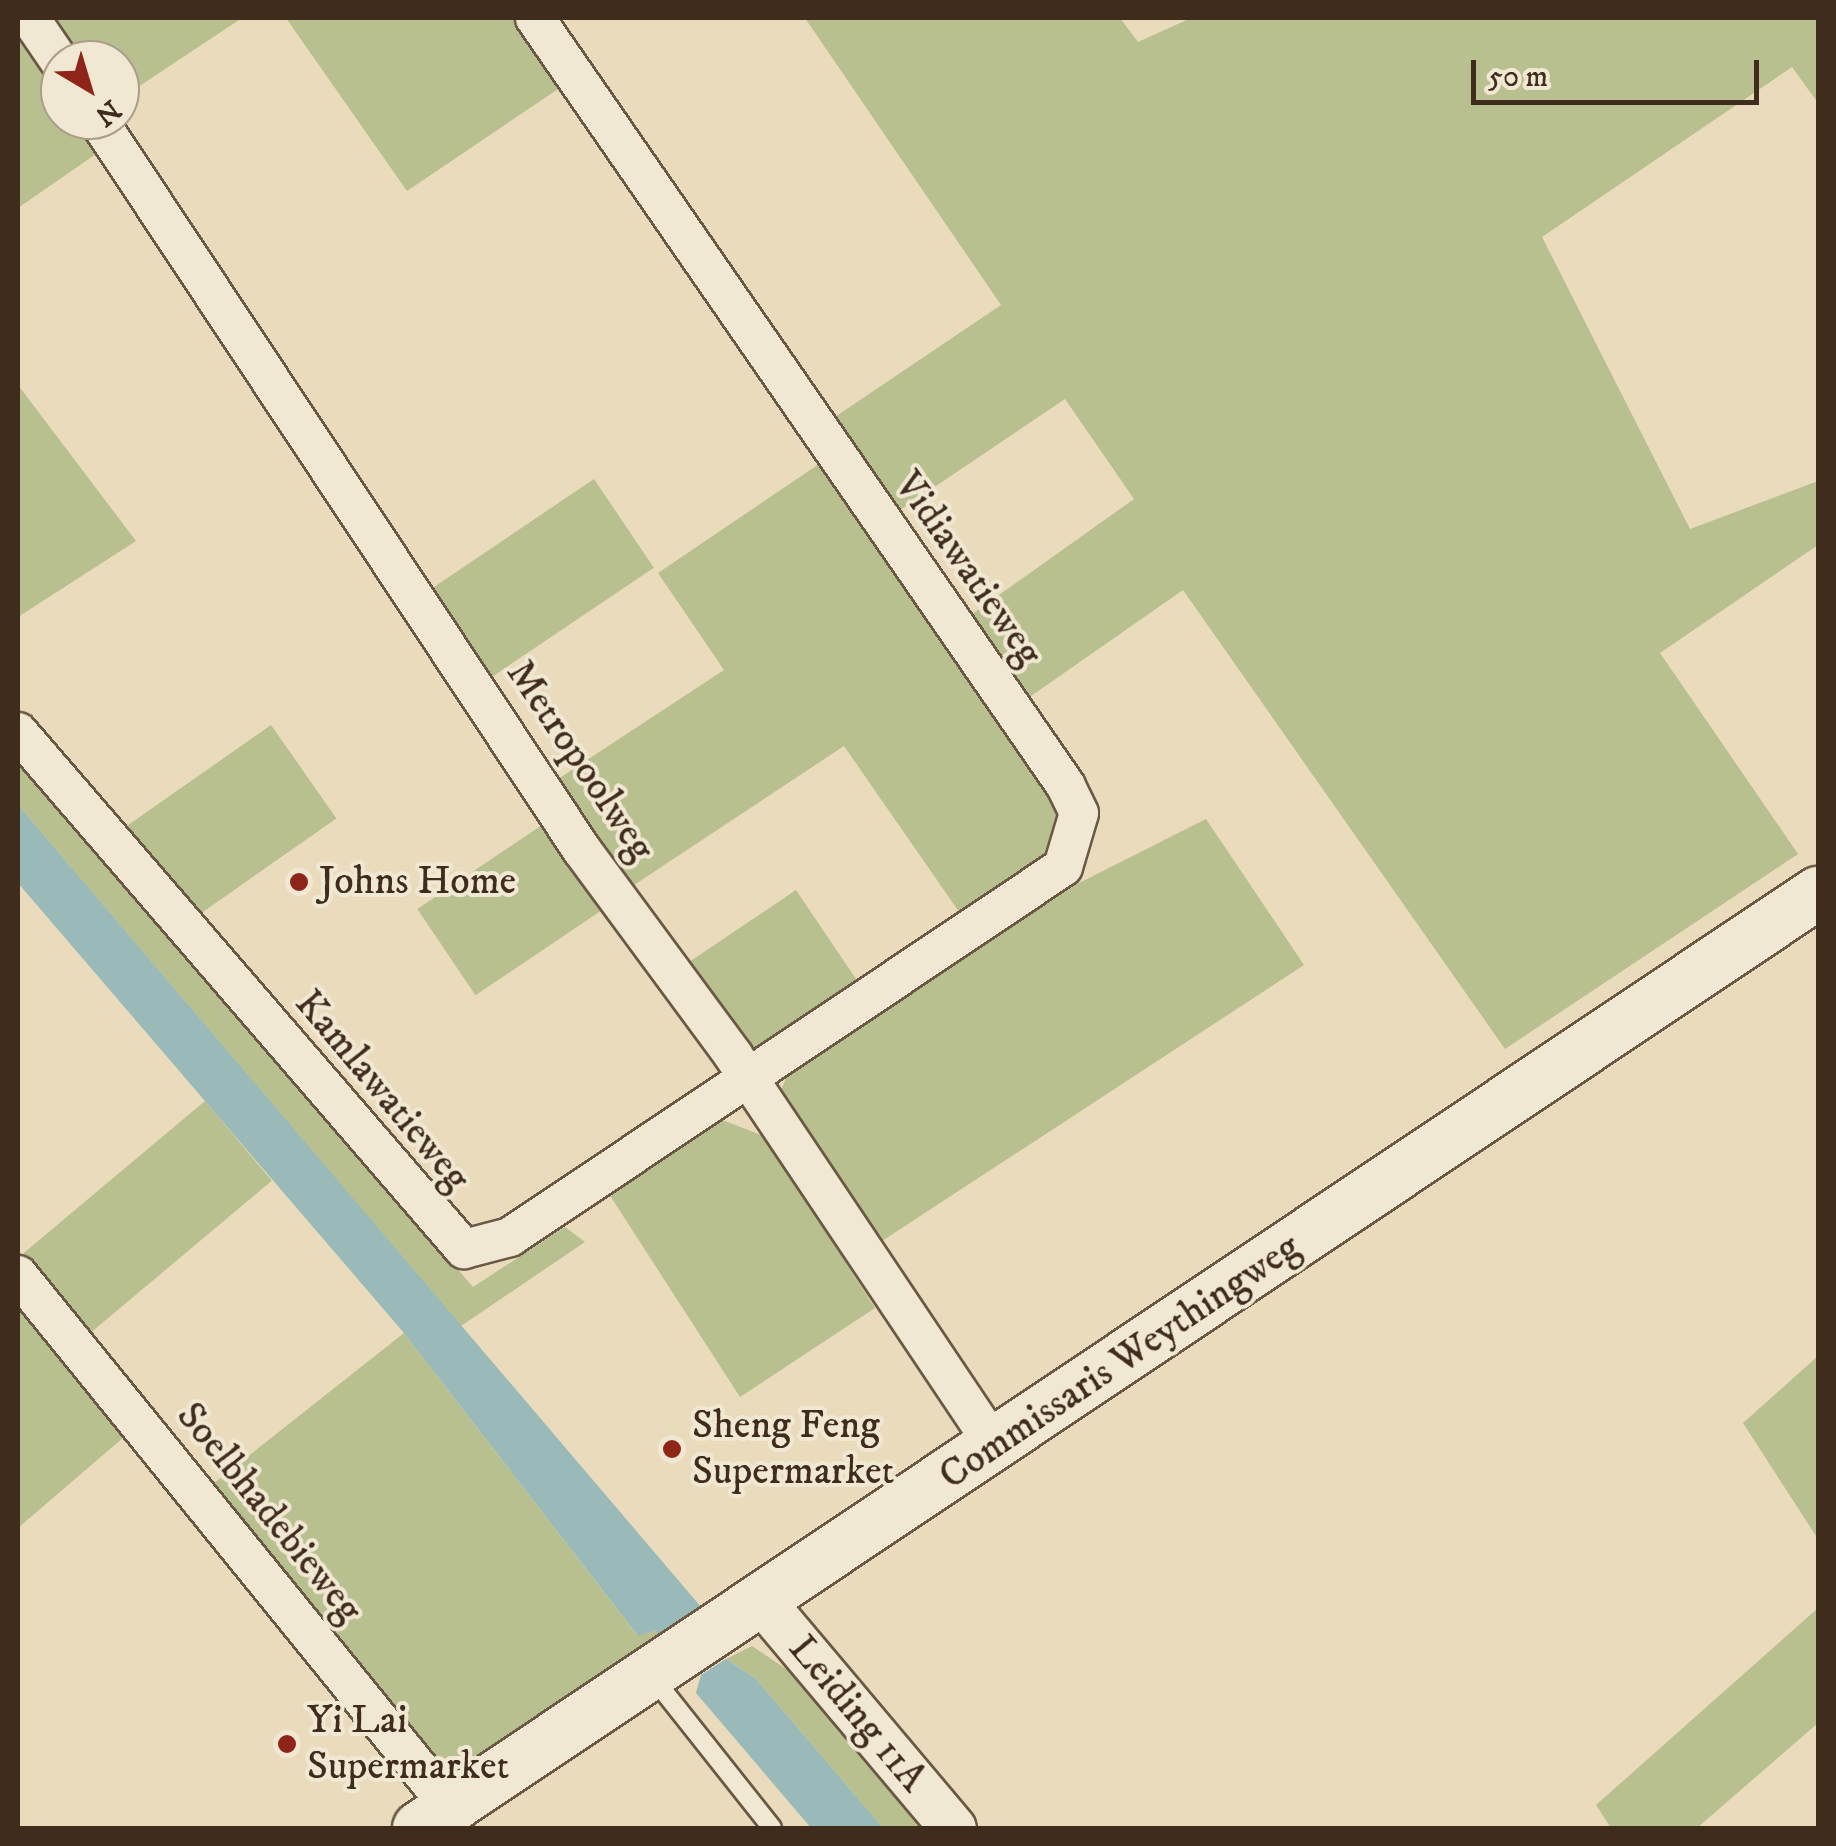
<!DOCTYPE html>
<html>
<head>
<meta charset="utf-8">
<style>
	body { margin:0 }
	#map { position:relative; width:1836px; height:1846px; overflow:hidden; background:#e9dbbb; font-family:"IM FELL DW Pica",serif }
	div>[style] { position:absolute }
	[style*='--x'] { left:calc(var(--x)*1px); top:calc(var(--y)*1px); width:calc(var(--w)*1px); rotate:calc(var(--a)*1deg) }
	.green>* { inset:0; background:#b8c08f; transform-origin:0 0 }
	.water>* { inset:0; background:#9ab9b9 }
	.roads { filter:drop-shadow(2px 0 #6a5844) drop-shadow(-2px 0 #6a5844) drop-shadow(0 2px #6a5844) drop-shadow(0 -2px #6a5844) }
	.service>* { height:18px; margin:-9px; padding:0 9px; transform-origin:9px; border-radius:9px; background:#f1e8d3 }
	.minor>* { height:38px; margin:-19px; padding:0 19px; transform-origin:19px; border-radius:19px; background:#f1e8d3 }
	.tertiary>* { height:45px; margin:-22.5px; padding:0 22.5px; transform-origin:22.5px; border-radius:22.5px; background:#f1e8d3 }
	.secondary>* { height:52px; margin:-26px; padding:0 26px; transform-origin:26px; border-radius:26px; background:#f1e8d3 }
	.dots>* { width:28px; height:28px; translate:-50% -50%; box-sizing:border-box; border:5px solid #f1e8d3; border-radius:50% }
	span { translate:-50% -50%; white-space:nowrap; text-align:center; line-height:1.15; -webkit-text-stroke:8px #f1e8d3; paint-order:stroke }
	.street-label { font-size:40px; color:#402c1d }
	.poi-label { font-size:40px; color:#402c1d }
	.left { translate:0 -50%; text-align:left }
	.frame { position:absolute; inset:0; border:20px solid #402c1d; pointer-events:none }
	.north { position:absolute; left:40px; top:40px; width:100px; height:100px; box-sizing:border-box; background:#f1e8d3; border:2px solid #aa9d8a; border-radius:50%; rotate:142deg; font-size:28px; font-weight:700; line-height:40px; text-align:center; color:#402c1d }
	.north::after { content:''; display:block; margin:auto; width:35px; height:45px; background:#8f2418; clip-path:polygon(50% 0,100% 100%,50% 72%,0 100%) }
	.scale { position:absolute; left:1471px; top:60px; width:288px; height:45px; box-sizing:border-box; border:5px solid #402c1d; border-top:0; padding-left:12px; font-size:30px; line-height:35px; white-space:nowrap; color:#402c1d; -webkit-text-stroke:8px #f1e8d3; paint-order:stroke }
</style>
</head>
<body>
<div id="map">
	<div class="green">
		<i style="clip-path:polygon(48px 18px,242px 18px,120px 99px,120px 60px,69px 60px)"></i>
		<i style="clip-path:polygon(286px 18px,519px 18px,564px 85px,407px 191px)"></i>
		<i style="clip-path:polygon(805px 18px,1120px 18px,1138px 42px,1191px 18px,1818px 18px,1818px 103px,1792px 67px,1542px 237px,1690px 529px,1818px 481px,1818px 545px,1660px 653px,1798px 854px,1505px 1049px,1183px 590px,1021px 703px,961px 622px,1134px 499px,1065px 399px,890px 517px,826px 423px,1001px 305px)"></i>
		<i style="clip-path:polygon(18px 24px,60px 84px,60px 120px,86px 120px,106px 147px,18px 208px)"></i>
		<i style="clip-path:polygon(18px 385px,136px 541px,18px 617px)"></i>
		<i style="clip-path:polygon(822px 462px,1065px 821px,1054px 854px,964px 919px,844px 746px,622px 893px,552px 783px,724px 670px,658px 573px)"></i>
		<i style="left:594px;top:479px;width:107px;height:202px;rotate:56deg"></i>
		<i style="left:271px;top:725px;width:114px;height:180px;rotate:55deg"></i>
		<i style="clip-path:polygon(18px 759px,473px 1287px,565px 1227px,585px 1242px,461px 1326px,18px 805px)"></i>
		<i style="clip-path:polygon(1206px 819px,1304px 965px,879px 1243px,781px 1090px,789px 1071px,1077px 884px)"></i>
		<i style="left:545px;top:823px;width:104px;height:154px;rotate:56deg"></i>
		<i style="left:796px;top:890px;width:119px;height:140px;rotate:56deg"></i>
		<i style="left:205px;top:1101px;width:104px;height:237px;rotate:50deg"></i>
		<i style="clip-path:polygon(722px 1120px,764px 1136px,875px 1308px,740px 1397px,609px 1194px)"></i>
		<i style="clip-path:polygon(18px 1304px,124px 1437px,18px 1528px)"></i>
		<i style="clip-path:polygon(404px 1333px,637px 1635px,655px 1630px,663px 1642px,466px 1773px,444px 1772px,208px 1488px)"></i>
		<i style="clip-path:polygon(1818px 1356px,1818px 1539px,1743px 1423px)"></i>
		<i style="clip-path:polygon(1818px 1608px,1818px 1723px,1697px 1828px,1611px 1828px,1596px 1805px)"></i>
		<i style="clip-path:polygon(752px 1646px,804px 1681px,927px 1828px,883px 1828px,756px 1679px,726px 1659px)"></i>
	</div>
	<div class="water">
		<i style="clip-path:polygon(18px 805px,707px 1614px,663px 1642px,655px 1630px,638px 1636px,404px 1333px,18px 883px)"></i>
		<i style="clip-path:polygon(726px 1659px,756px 1679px,883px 1828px,811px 1828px,696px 1693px,701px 1675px)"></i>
	</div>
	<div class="roads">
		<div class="service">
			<i style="--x:654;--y:1679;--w:190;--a:51.6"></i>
		</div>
		<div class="minor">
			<i style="--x:30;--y:18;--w:53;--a:55.7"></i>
			<i style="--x:98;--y:120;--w:876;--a:56.46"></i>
			<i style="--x:582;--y:850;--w:255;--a:53.6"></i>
			<i style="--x:733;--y:1055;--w:471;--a:56.2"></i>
			<i style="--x:18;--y:732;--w:683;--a:49.22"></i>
			<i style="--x:464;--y:1249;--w:48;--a:-14.6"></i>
			<i style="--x:510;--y:1237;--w:665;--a:-33.79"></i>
			<i style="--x:1063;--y:867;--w:56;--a:-73.5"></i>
			<i style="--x:1079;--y:813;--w:30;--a:-116"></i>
			<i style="--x:1066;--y:786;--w:934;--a:-124.66"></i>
			<i style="--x:18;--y:1275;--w:685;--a:50.92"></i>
		</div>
		<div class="tertiary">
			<i style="--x:761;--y:1600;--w:298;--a:49.9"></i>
		</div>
		<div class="secondary">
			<i style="--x:419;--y:1828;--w:1683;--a:-33.76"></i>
		</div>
	</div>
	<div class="dots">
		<i style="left:299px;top:882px;background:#8f2418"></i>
		<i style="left:672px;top:1449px;background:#8f2418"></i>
		<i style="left:287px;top:1744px;background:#8f2418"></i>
	</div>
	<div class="street-label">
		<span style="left:968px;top:569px;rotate:55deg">Vidiawatieweg</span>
		<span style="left:580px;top:761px;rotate:56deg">Metropoolweg</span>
		<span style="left:382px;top:1091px;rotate:50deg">Kamlawatieweg</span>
		<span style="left:1120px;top:1362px;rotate:-34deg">Commissaris Weythingweg</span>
		<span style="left:269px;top:1513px;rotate:51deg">Soelbhadebieweg</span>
		<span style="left:857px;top:1714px;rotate:50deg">Leiding 11A</span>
	</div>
	<div class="poi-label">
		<span class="left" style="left:319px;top:882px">Johns Home</span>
		<span class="left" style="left:692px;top:1449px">Sheng Feng<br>Supermarket</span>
		<span class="left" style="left:307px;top:1744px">Yi Lai<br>Supermarket</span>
	</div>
	<div class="frame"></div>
	<div class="north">N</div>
	<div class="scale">50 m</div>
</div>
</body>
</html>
